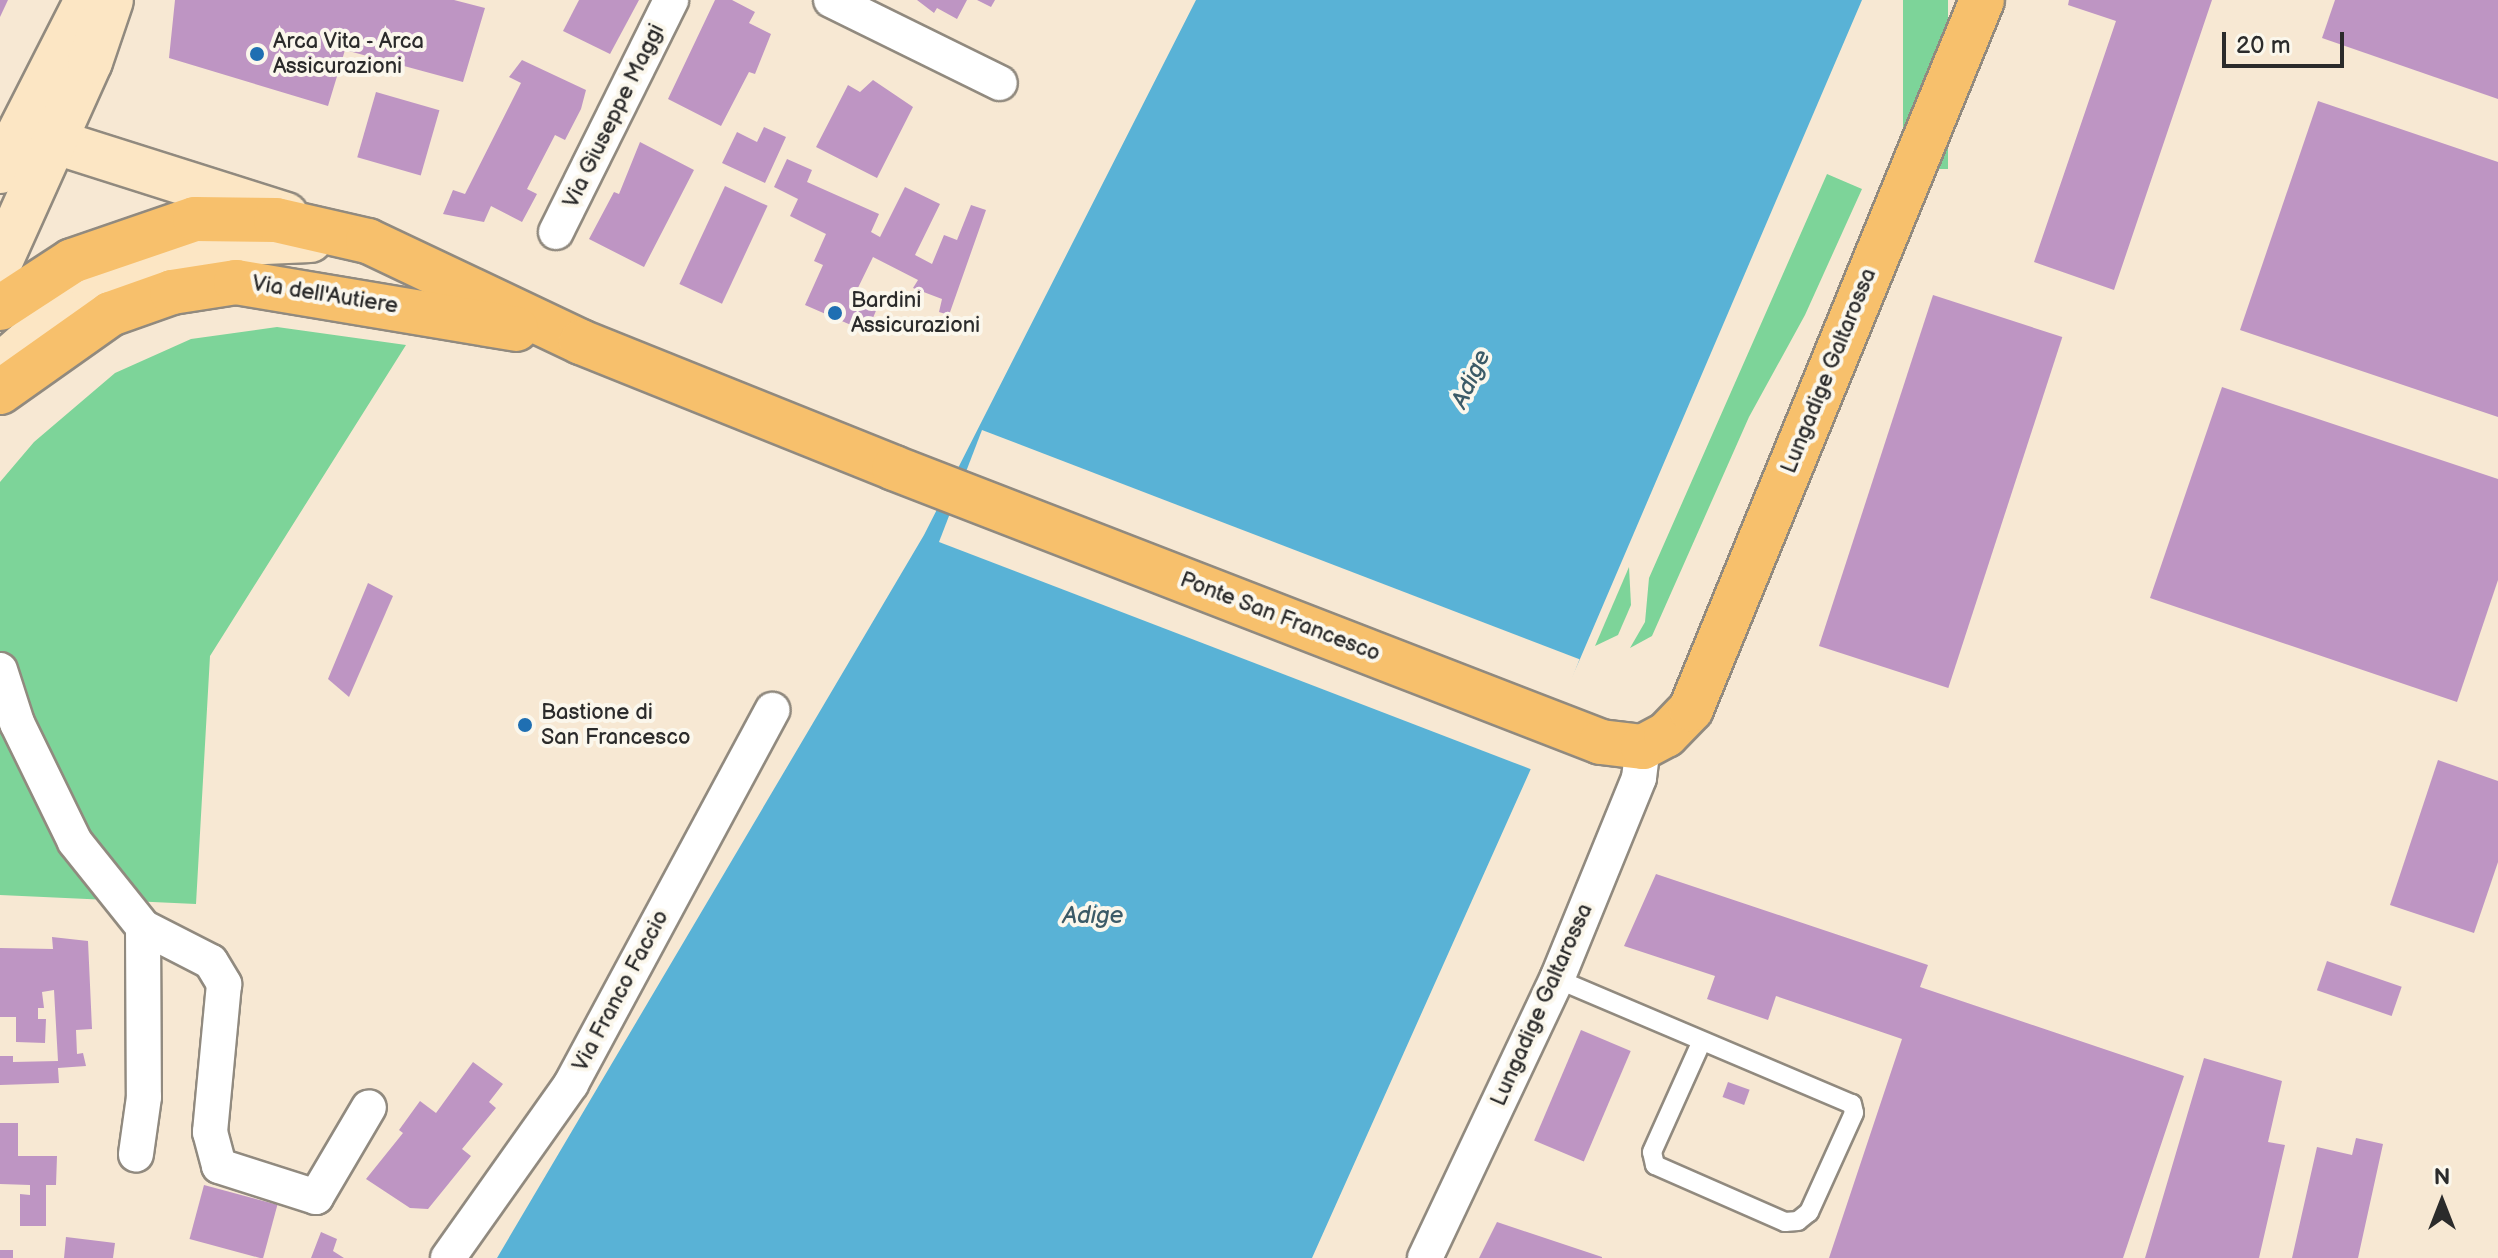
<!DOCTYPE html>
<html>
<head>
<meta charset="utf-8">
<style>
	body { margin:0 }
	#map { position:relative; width:2498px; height:1258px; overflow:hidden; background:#f7e8d3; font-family:"Balsamiq Sans",sans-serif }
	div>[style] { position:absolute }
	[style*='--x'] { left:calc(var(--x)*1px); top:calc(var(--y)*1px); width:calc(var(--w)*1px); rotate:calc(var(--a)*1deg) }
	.green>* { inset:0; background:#7dd499; transform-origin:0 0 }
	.water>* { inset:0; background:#59b2d6 }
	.pier>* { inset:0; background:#f7e8d3; transform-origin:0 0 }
	.building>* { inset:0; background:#be95c3; transform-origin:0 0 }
	.roads { filter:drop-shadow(2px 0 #918a7f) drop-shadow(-2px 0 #918a7f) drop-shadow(0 2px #918a7f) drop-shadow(0 -2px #918a7f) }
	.lane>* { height:18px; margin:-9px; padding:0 9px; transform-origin:9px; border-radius:9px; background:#fff }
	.street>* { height:34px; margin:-17px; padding:0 17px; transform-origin:17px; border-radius:17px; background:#fff }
	.secondary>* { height:44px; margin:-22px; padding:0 22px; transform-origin:22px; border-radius:22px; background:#fce6c4 }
	.primary>* { height:44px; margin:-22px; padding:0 22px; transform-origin:22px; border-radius:22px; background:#f7c06c }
	.dots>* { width:22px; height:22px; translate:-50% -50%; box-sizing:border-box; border:4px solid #fbf7ec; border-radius:50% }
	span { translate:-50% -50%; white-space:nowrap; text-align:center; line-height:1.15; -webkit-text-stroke:8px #fbf7ec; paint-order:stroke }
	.poi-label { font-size:22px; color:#2b2b2b }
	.left { translate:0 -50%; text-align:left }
	.street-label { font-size:22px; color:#2b2b2b }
	.water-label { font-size:24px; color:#3b5a67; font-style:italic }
	.north { position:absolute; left:2402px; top:1162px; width:80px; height:80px; -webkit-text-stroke:6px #fbf7ec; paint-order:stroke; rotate:0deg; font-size:22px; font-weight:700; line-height:32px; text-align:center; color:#2b2b2b }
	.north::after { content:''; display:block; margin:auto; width:28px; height:36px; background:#2b2b2b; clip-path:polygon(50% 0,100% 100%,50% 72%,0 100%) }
	.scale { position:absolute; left:2222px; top:32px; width:122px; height:36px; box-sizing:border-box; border:4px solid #2b2b2b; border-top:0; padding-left:10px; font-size:24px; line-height:28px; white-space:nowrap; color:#2b2b2b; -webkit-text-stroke:6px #fbf7ec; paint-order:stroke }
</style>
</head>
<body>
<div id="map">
	<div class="green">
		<i style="left:1903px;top:0;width:45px;height:169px"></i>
		<i style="clip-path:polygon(1827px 174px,1862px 189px,1805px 315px,1749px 417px,1652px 636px,1630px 648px,1645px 622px,1649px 578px)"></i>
		<i style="clip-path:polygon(277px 327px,406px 345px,210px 656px,196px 904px,0 895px,0 482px,34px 442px,115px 373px,191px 339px)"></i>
		<i style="clip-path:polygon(1629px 567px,1631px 605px,1618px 635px,1595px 646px)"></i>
	</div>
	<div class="water">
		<i style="clip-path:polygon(1196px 0,1862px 0,1580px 659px,1312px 1258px,497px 1258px,924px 535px)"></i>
	</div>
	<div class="pier">
		<i style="left:982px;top:430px;width:640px;height:120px;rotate:21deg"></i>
	</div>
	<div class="building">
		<i style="clip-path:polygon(0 0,8px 0,0 17px)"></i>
		<i style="clip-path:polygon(175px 0,454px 0,485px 8px,463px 82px,345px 50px,328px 106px,169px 58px)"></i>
		<i style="clip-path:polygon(579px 0,639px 0,610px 54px,563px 31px)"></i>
		<i style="clip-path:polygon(715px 0,732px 0,755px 12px,749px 23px,771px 34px,755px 74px,749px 72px,721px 126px,668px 99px)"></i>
		<i style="clip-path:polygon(917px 0,967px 0,957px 19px,937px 8px,934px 13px)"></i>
		<i style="clip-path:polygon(977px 0,995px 0,991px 7px)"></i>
		<i style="clip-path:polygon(2069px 0,2212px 0,2114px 290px,2034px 262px,2116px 21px,2068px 5px)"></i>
		<i style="clip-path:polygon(2335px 0,2498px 0,2498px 99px,2322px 38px)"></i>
		<i style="clip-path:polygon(522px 60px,586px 90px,581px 109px,565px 140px,555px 135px,527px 189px,537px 194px,522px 222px,491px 206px,484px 222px,443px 214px,453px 190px,465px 194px,521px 83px,509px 77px)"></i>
		<i style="clip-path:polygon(873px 80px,913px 107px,877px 178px,816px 147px,848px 85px,860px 92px)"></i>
		<i style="left:376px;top:92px;width:66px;height:68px;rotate:16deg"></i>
		<i style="clip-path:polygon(2318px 101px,2498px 162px,2498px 417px,2240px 330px)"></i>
		<i style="clip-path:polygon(764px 127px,786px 137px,765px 183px,722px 163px,737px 132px,757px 142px)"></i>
		<i style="clip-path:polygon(640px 142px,694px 170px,644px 267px,589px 239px,614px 192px,619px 194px)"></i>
		<i style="clip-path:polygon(787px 159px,812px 170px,807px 182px,879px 214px,871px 232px,880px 237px,905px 187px,940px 204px,915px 255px,932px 264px,944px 235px,957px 240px,971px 205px,986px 210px,949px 315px,939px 312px,942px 299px,913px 288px,918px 280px,873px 257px,855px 294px,878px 306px,867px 332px,805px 305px,823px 265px,814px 261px,826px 234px,790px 216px,798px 199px,774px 187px)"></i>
		<i style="left:725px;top:186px;width:47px;height:108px;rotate:25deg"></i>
		<i style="left:1933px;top:295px;width:136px;height:369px;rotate:18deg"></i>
		<i style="clip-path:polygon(2222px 387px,2498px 479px,2498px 580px,2457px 702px,2150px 598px)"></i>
		<i style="clip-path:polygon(368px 583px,393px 596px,349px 697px,328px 679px)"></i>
		<i style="clip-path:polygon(2438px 760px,2498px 781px,2498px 862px,2474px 933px,2390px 905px)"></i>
		<i style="clip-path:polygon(1656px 874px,1928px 965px,1920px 987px,2184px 1076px,2123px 1258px,1829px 1258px,1902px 1039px,1776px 996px,1768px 1020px,1707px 999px,1715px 976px,1624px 946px)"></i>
		<i style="clip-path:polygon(52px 937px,88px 941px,92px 1029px,76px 1030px,77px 1054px,83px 1053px,86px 1066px,58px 1068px,59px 1083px,0 1085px,0 1056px,13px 1056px,13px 1062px,58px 1061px,54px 990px,42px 992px,44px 1008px,38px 1008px,38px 1019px,46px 1019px,45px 1043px,16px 1042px,16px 1017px,0 1017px,0 948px,53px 949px)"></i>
		<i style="left:2327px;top:961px;width:79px;height:31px;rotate:19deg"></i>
		<i style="left:1581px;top:1030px;width:54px;height:120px;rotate:23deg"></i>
		<i style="clip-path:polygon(2204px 1058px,2282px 1081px,2268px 1142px,2285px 1145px,2259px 1258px,2145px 1258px)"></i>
		<i style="clip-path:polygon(473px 1062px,503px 1084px,489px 1102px,496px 1108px,462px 1149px,471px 1156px,428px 1209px,410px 1208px,366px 1179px,403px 1133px,399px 1130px,420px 1101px,436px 1113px)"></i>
		<i style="left:1728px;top:1082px;width:23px;height:16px;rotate:20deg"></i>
		<i style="clip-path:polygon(0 1123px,18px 1123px,18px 1156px,57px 1156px,56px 1185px,46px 1185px,46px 1226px,20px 1226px,20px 1194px,30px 1195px,30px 1185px,0 1184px)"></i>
		<i style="clip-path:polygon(2356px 1138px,2383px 1144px,2358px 1258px,2292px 1258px,2317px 1147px,2352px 1155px)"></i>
		<i style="left:204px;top:1185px;width:76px;height:56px;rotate:15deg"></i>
		<i style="clip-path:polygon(1497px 1222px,1602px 1257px,1602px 1258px,1479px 1258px)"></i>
		<i style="clip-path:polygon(321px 1232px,337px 1239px,333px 1251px,344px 1258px,311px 1258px)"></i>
		<i style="clip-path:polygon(66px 1237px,115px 1243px,113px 1258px,64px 1258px)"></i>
		<i style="left:13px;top:1250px;width:8px;height:13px;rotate:90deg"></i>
	</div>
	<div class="roads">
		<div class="lane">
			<i style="--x:1557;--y:979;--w:320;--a:23"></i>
			<i style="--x:1852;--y:1104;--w:9;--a:77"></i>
			<i style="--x:1854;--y:1113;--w:109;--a:114.4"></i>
			<i style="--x:1809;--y:1212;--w:14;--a:141"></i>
			<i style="--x:1798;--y:1221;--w:13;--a:176"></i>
			<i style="--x:1785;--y:1222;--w:142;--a:-156.3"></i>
			<i style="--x:1655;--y:1165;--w:13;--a:-103"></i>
			<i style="--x:1652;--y:1152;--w:120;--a:-65.8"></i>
		</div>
		<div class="street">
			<i style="--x:831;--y:0;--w:188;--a:26.2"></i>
			<i style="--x:556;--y:232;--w:259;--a:-63.6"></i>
			<i style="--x:0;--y:670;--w:56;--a:72.2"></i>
			<i style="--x:17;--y:723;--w:132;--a:64"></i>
			<i style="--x:75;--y:842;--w:109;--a:51.3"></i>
			<i style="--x:143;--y:927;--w:170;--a:89.7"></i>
			<i style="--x:144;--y:1097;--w:58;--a:98"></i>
			<i style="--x:143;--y:927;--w:76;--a:27.2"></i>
			<i style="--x:211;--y:962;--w:26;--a:59"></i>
			<i style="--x:224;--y:984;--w:149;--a:95.4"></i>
			<i style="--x:210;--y:1132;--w:35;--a:75"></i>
			<i style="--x:219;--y:1166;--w:102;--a:17.7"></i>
			<i style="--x:316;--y:1197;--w:104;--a:-59.5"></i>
			<i style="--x:448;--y:1258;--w:213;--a:-54.7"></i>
			<i style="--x:571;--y:1084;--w:425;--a:-61.7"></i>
			<i style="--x:1425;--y:1258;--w:309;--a:-64.7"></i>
			<i style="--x:1557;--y:979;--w:217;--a:-67.8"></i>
			<i style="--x:1639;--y:778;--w:31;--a:-83"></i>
		</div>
		<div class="secondary">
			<i style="--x:56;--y:142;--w:241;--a:17.6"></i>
			<i style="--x:0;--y:171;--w:192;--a:-63"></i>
			<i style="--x:0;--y:262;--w:219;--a:-65.8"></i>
			<i style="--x:90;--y:62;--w:65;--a:-71.3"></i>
			<i style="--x:0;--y:366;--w:123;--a:-41.1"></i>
			<i style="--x:93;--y:285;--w:133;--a:-17.9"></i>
			<i style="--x:220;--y:244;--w:90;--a:-2.5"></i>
		</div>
		<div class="primary">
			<i style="--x:0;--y:308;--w:86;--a:-33.1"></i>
			<i style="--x:72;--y:261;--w:130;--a:-18.9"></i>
			<i style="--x:195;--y:219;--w:81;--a:0.7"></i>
			<i style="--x:276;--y:220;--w:94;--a:12.9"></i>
			<i style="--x:368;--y:241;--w:236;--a:25.4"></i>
			<i style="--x:581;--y:342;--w:337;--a:21.9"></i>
			<i style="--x:894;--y:468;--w:758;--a:21.18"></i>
			<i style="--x:1601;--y:742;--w:42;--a:6.8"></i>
			<i style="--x:1643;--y:747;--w:26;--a:-28"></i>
			<i style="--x:1666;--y:735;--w:36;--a:-46"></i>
			<i style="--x:1691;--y:709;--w:766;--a:-67.68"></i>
			<i style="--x:0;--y:392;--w:135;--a:-35.3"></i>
			<i style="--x:110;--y:314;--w:66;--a:-19.5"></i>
			<i style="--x:172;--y:292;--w:65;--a:-8.9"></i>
			<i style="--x:236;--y:282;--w:284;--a:9.5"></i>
		</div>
	</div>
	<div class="dots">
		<i style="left:257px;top:54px;background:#1f6fb2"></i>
		<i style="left:835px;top:313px;background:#1f6fb2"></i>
		<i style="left:525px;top:725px;background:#1f6fb2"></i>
	</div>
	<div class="poi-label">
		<span class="left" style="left:273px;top:54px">Arca Vita - Arca<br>Assicurazioni</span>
		<span class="left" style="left:851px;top:313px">Bardini<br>Assicurazioni</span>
		<span class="left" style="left:541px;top:725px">Bastione di<br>San Francesco</span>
	</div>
	<div class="street-label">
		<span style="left:614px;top:116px;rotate:-64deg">Via Giuseppe Maggi</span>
		<span style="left:325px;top:295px;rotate:9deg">Via dell'Autiere</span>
		<span style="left:1829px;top:371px;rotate:-68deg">Lungadige Galtarossa</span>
		<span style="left:1280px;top:617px;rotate:21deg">Ponte San Francesco</span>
		<span style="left:621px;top:991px;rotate:-62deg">Via Franco Faccio</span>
		<span style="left:1542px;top:1005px;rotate:-66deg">Lungadige Galtarossa</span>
	</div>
	<div class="water-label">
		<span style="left:1471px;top:379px;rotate:-65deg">Adige</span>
		<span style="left:1093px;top:916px">Adige</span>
	</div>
	<div class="north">N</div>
	<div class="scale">20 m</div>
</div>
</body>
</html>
